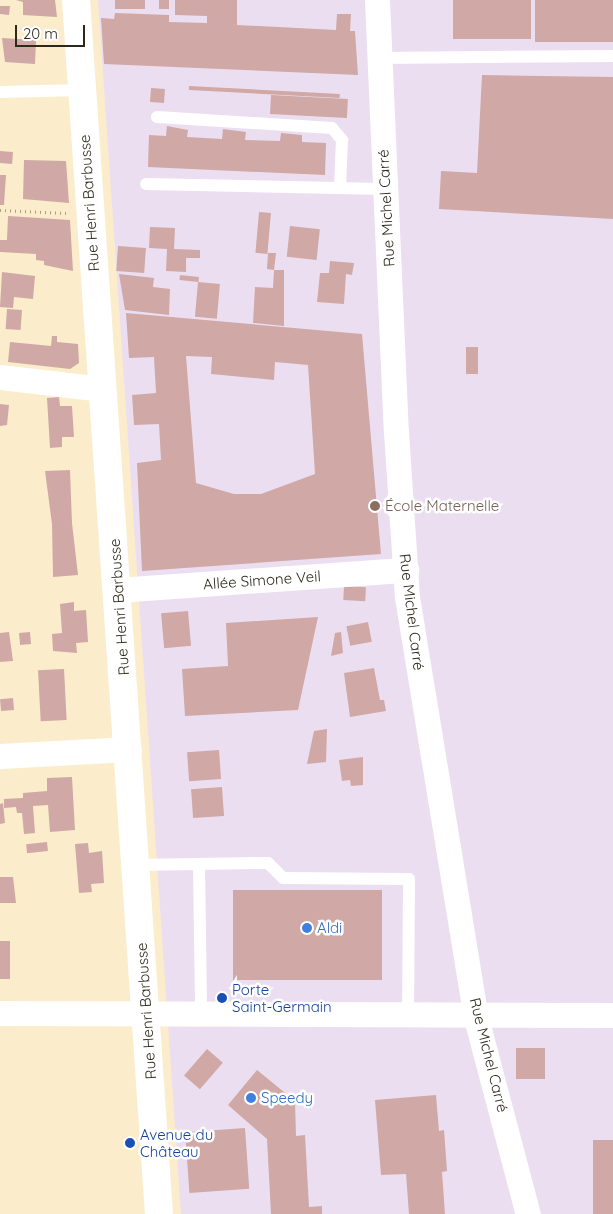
<!DOCTYPE html>
<html>
<head>
<meta charset="utf-8">
<style>
	body { margin:0 }
	#map { position:relative; width:613px; height:1214px; overflow:hidden; background:#fbeccc; font-family:Quicksand,sans-serif }
	div>[style] { position:absolute }
	[style*='--x'] { left:calc(var(--x)*1px); top:calc(var(--y)*1px); width:calc(var(--w)*1px); rotate:calc(var(--a)*1deg) }
	.industrial>* { inset:0; background:#ecdef1 }
	.building>* { inset:0; background:#d0a8a6; transform-origin:0 0 }
	.path>* { height:3px; margin-top:-1.5px; transform-origin:0; background:repeating-linear-gradient(90deg,#a99e86 0 1px,transparent 0 5px) }
	.service>* { height:12px; margin:-6px; padding:0 6px; transform-origin:6px; border-radius:6px; background:#fff }
	.minor>* { height:25px; margin:-12.5px; padding:0 12.5px; transform-origin:12.5px; border-radius:12.5px; background:#fff }
	.tertiary>* { height:28px; margin:-14px; padding:0 14px; transform-origin:14px; border-radius:14px; background:#fff }
	.dots>* { width:14px; height:14px; translate:-50% -50%; box-sizing:border-box; border:2px solid #fff; border-radius:50% }
	span { translate:-50% -50%; white-space:nowrap; text-align:center; line-height:1.15; -webkit-text-stroke:5px #fff; paint-order:stroke }
	.street-label { font-size:15px; color:#2d281c }
	.education-label { font-size:15px; color:#785e54 }
	.left { translate:0 -50%; text-align:left }
	.shop-label { font-size:15px; color:#366cbe }
	.transit-label { font-size:15px; color:#164399 }
	.scale { position:absolute; left:15px; top:25px; width:70px; height:22px; box-sizing:border-box; border:2px solid #2d281c; border-top:0; padding-left:6px; font-size:15px; line-height:18px; white-space:nowrap; color:#2d281c; -webkit-text-stroke:4px #fff; paint-order:stroke }
</style>
</head>
<body>
<div id="map">
	<div class="industrial">
		<i style="clip-path:polygon(98px 0,613px 0,613px 1214px,181px 1214px)"></i>
	</div>
	<div class="building">
		<i style="clip-path:polygon(16px 0,55px 0,57px 17px,23px 15px,23px 2px)"></i>
		<i style="left:115px;top:0;width:30px;height:9px"></i>
		<i style="left:159px;top:0;width:10px;height:9px"></i>
		<i style="clip-path:polygon(175px 0,237px 0,237px 25px,336px 30px,337px 14px,351px 14px,350px 31px,355px 31px,358px 75px,104px 64px,101px 18px,114px 19px,115px 13px,169px 15px,169px 22px,207px 23px,207px 16px,175px 15px)"></i>
		<i style="left:453px;top:0;width:78px;height:39px"></i>
		<i style="left:535px;top:0;width:78px;height:42px"></i>
		<i style="clip-path:polygon(0 6px,10px 6px,9px 15px,0 14px)"></i>
		<i style="clip-path:polygon(2px 38px,36px 40px,35px 64px,5px 62px)"></i>
		<i style="clip-path:polygon(482px 75px,613px 77px,613px 219px,439px 209px,441px 171px,477px 173px)"></i>
		<i style="left:189px;top:86px;width:151px;height:4px;rotate:3deg"></i>
		<i style="left:151px;top:88px;width:14px;height:14px;rotate:4deg"></i>
		<i style="left:271px;top:95px;width:77px;height:19px;rotate:3deg"></i>
		<i style="clip-path:polygon(167px 126px,188px 130px,187px 137px,222px 139px,223px 129px,246px 132px,245px 140px,280px 141px,281px 133px,302px 135px,302px 142px,326px 143px,325px 175px,148px 167px,149px 135px,166px 136px)"></i>
		<i style="left:0;top:151px;width:13px;height:12px;rotate:4deg"></i>
		<i style="clip-path:polygon(24px 160px,66px 161px,69px 203px,23px 199px)"></i>
		<i style="clip-path:polygon(0 175px,6px 175px,4px 205px,0 205px)"></i>
		<i style="left:259px;top:212px;width:12px;height:41px;rotate:5deg"></i>
		<i style="clip-path:polygon(8px 216px,70px 220px,73px 271px,44px 265px,44px 261px,36px 260px,36px 254px,0 252px,0 240px,7px 240px)"></i>
		<i style="left:290px;top:226px;width:30px;height:31px;rotate:6deg"></i>
		<i style="clip-path:polygon(150px 227px,175px 228px,174px 249px,200px 250px,200px 258px,186px 258px,186px 272px,166px 271px,167px 249px,149px 248px)"></i>
		<i style="left:118px;top:246px;width:28px;height:25px;rotate:4deg"></i>
		<i style="clip-path:polygon(268px 253px,276px 253px,274px 270px,267px 269px)"></i>
		<i style="clip-path:polygon(330px 261px,354px 263px,352px 275px,346px 274px,344px 304px,317px 302px,320px 273px,329px 273px)"></i>
		<i style="clip-path:polygon(274px 270px,284px 270px,284px 326px,253px 323px,255px 287px,273px 288px)"></i>
		<i style="clip-path:polygon(2px 272px,35px 276px,33px 299px,14px 297px,13px 308px,0 307px)"></i>
		<i style="clip-path:polygon(119px 274px,154px 278px,153px 287px,170px 289px,169px 315px,125px 310px)"></i>
		<i style="left:180px;top:275px;width:19px;height:5px;rotate:6deg"></i>
		<i style="left:198px;top:282px;width:22px;height:35px;rotate:5deg"></i>
		<i style="left:7px;top:309px;width:15px;height:20px;rotate:4deg"></i>
		<i style="clip-path:polygon(evenodd,126px 313px,362px 334px,381px 554px,142px 571px,137px 463px,161px 460px,159px 424px,134px 425px,132px 395px,156px 393px,154px 357px,129px 358px,126px 313px,186px 356px,212px 357px,211px 374px,274px 380px,275px 362px,308px 365px,315px 474px,261px 494px,234px 494px,196px 483px,186px 356px)"></i>
		<i style="clip-path:polygon(52px 336px,57px 336px,57px 342px,78px 344px,79px 363px,70px 369px,8px 362px,10px 342px,51px 346px)"></i>
		<i style="left:466px;top:347px;width:12px;height:27px"></i>
		<i style="clip-path:polygon(59px 397px,60px 406px,72px 406px,74px 437px,62px 437px,62px 447px,50px 448px,47px 398px)"></i>
		<i style="clip-path:polygon(0 404px,9px 405px,7px 425px,0 426px)"></i>
		<i style="clip-path:polygon(70px 470px,72px 523px,78px 575px,53px 577px,52px 524px,45px 471px)"></i>
		<i style="left:344px;top:586px;width:22px;height:14px;rotate:3deg"></i>
		<i style="clip-path:polygon(74px 602px,74px 611px,86px 610px,88px 642px,76px 643px,77px 653px,53px 651px,52px 634px,62px 633px,60px 604px)"></i>
		<i style="left:188px;top:611px;width:35px;height:27px;rotate:85deg"></i>
		<i style="clip-path:polygon(318px 617px,298px 710px,185px 716px,182px 669px,228px 666px,226px 623px)"></i>
		<i style="left:368px;top:622px;width:20px;height:22px;rotate:79deg"></i>
		<i style="clip-path:polygon(9px 632px,13px 661px,0 662px,0 633px)"></i>
		<i style="left:30px;top:632px;width:12px;height:11px;rotate:85deg"></i>
		<i style="clip-path:polygon(341px 632px,343px 653px,331px 656px,335px 633px)"></i>
		<i style="clip-path:polygon(374px 668px,380px 700px,384px 700px,386px 711px,350px 717px,344px 673px)"></i>
		<i style="left:64px;top:669px;width:51px;height:26px;rotate:87deg"></i>
		<i style="left:13px;top:698px;width:12px;height:13px;rotate:85deg"></i>
		<i style="clip-path:polygon(327px 729px,326px 762px,307px 764px,314px 731px)"></i>
		<i style="left:219px;top:750px;width:29px;height:32px;rotate:86deg"></i>
		<i style="clip-path:polygon(363px 757px,363px 785px,351px 786px,350px 780px,342px 781px,339px 760px)"></i>
		<i style="clip-path:polygon(72px 777px,75px 830px,50px 832px,48px 805px,33px 806px,35px 833px,24px 834px,22px 813px,17px 813px,16px 807px,4px 808px,4px 799px,23px 798px,23px 793px,47px 791px,47px 778px)"></i>
		<i style="left:222px;top:787px;width:29px;height:31px;rotate:86deg"></i>
		<i style="clip-path:polygon(3px 803px,5px 823px,0 824px,0 804px)"></i>
		<i style="left:47px;top:842px;width:9px;height:21px;rotate:84deg"></i>
		<i style="clip-path:polygon(88px 843px,89px 853px,102px 851px,104px 883px,91px 884px,92px 892px,79px 893px,75px 844px)"></i>
		<i style="clip-path:polygon(0 877px,13px 877px,16px 903px,0 903px)"></i>
		<i style="left:233px;top:890px;width:149px;height:90px"></i>
		<i style="left:0;top:941px;width:10px;height:38px"></i>
		<i style="left:545px;top:1048px;width:31px;height:29px;rotate:90deg"></i>
		<i style="left:207px;top:1049px;width:21px;height:35px;rotate:41deg"></i>
		<i style="clip-path:polygon(257px 1070px,295px 1101px,296px 1136px,305px 1135px,309px 1207px,322px 1206px,322px 1214px,271px 1214px,267px 1139px,228px 1105px)"></i>
		<i style="clip-path:polygon(436px 1095px,439px 1131px,444px 1130px,447px 1171px,442px 1172px,445px 1214px,409px 1214px,406px 1174px,381px 1175px,375px 1100px)"></i>
		<i style="left:245px;top:1128px;width:61px;height:60px;rotate:86deg"></i>
		<i style="left:593px;top:1140px;width:20px;height:74px"></i>
	</div>
	<div class="path">
		<i style="--x:0;--y:210;--w:66;--a:2.6"></i>
	</div>
	<div class="service">
		<i style="--x:379;--y:58;--w:234;--a:-0.5"></i>
		<i style="--x:0;--y:92;--w:81;--a:-1.4"></i>
		<i style="--x:157;--y:117;--w:175;--a:3.6"></i>
		<i style="--x:332;--y:128;--w:16;--a:50"></i>
		<i style="--x:342;--y:140;--w:48;--a:92.4"></i>
		<i style="--x:146;--y:184;--w:239;--a:1.2"></i>
		<i style="--x:199;--y:864;--w:150;--a:89.2"></i>
		<i style="--x:136;--y:865;--w:132;--a:-0.9"></i>
		<i style="--x:268;--y:863;--w:21;--a:45"></i>
		<i style="--x:283;--y:878;--w:126;--a:0.5"></i>
		<i style="--x:409;--y:879;--w:135;--a:90.4"></i>
	</div>
	<div class="minor">
		<i style="--x:377;--y:0;--w:432;--a:87.5"></i>
		<i style="--x:396;--y:432;--w:165;--a:86.2"></i>
		<i style="--x:407;--y:597;--w:423;--a:80.7"></i>
		<i style="--x:475;--y:1014;--w:207;--a:75.2"></i>
		<i style="--x:0;--y:377;--w:103;--a:6.7"></i>
		<i style="--x:117;--y:590;--w:290;--a:-4"></i>
		<i style="--x:0;--y:756;--w:129;--a:-3.1"></i>
		<i style="--x:0;--y:1013;--w:613;--a:0.19"></i>
	</div>
	<div class="tertiary">
		<i style="--x:76;--y:0;--w:1217;--a:86.09"></i>
	</div>
	<div class="dots">
		<i style="left:375px;top:506px;background:#8d6e63"></i>
		<i style="left:307px;top:928px;background:#3f7fe0"></i>
		<i style="left:222px;top:998px;background:#1a4fb4"></i>
		<i style="left:251px;top:1098px;background:#3f7fe0"></i>
		<i style="left:130px;top:1143px;background:#1a4fb4"></i>
	</div>
	<div class="street-label">
		<span style="left:89px;top:203px;rotate:-94deg">Rue Henri Barbusse</span>
		<span style="left:386px;top:208px;rotate:-93deg">Rue Michel Carré</span>
		<span style="left:262px;top:580px;rotate:-4deg">Allée Simone Veil</span>
		<span style="left:119px;top:607px;rotate:-94deg">Rue Henri Barbusse</span>
		<span style="left:412px;top:612px;rotate:83deg">Rue Michel Carré</span>
		<span style="left:146px;top:1011px;rotate:-94deg">Rue Henri Barbusse</span>
		<span style="left:489px;top:1055px;rotate:76deg">Rue Michel Carré</span>
	</div>
	<div class="education-label">
		<span class="left" style="left:385px;top:506px">École Maternelle</span>
	</div>
	<div class="shop-label">
		<span class="left" style="left:317px;top:928px">Aldi</span>
		<span class="left" style="left:261px;top:1098px">Speedy</span>
	</div>
	<div class="transit-label">
		<span class="left" style="left:232px;top:998px">Porte<br>Saint-Germain</span>
		<span class="left" style="left:140px;top:1143px">Avenue du<br>Château</span>
	</div>
	<div class="scale">20 m</div>
</div>
</body>
</html>
